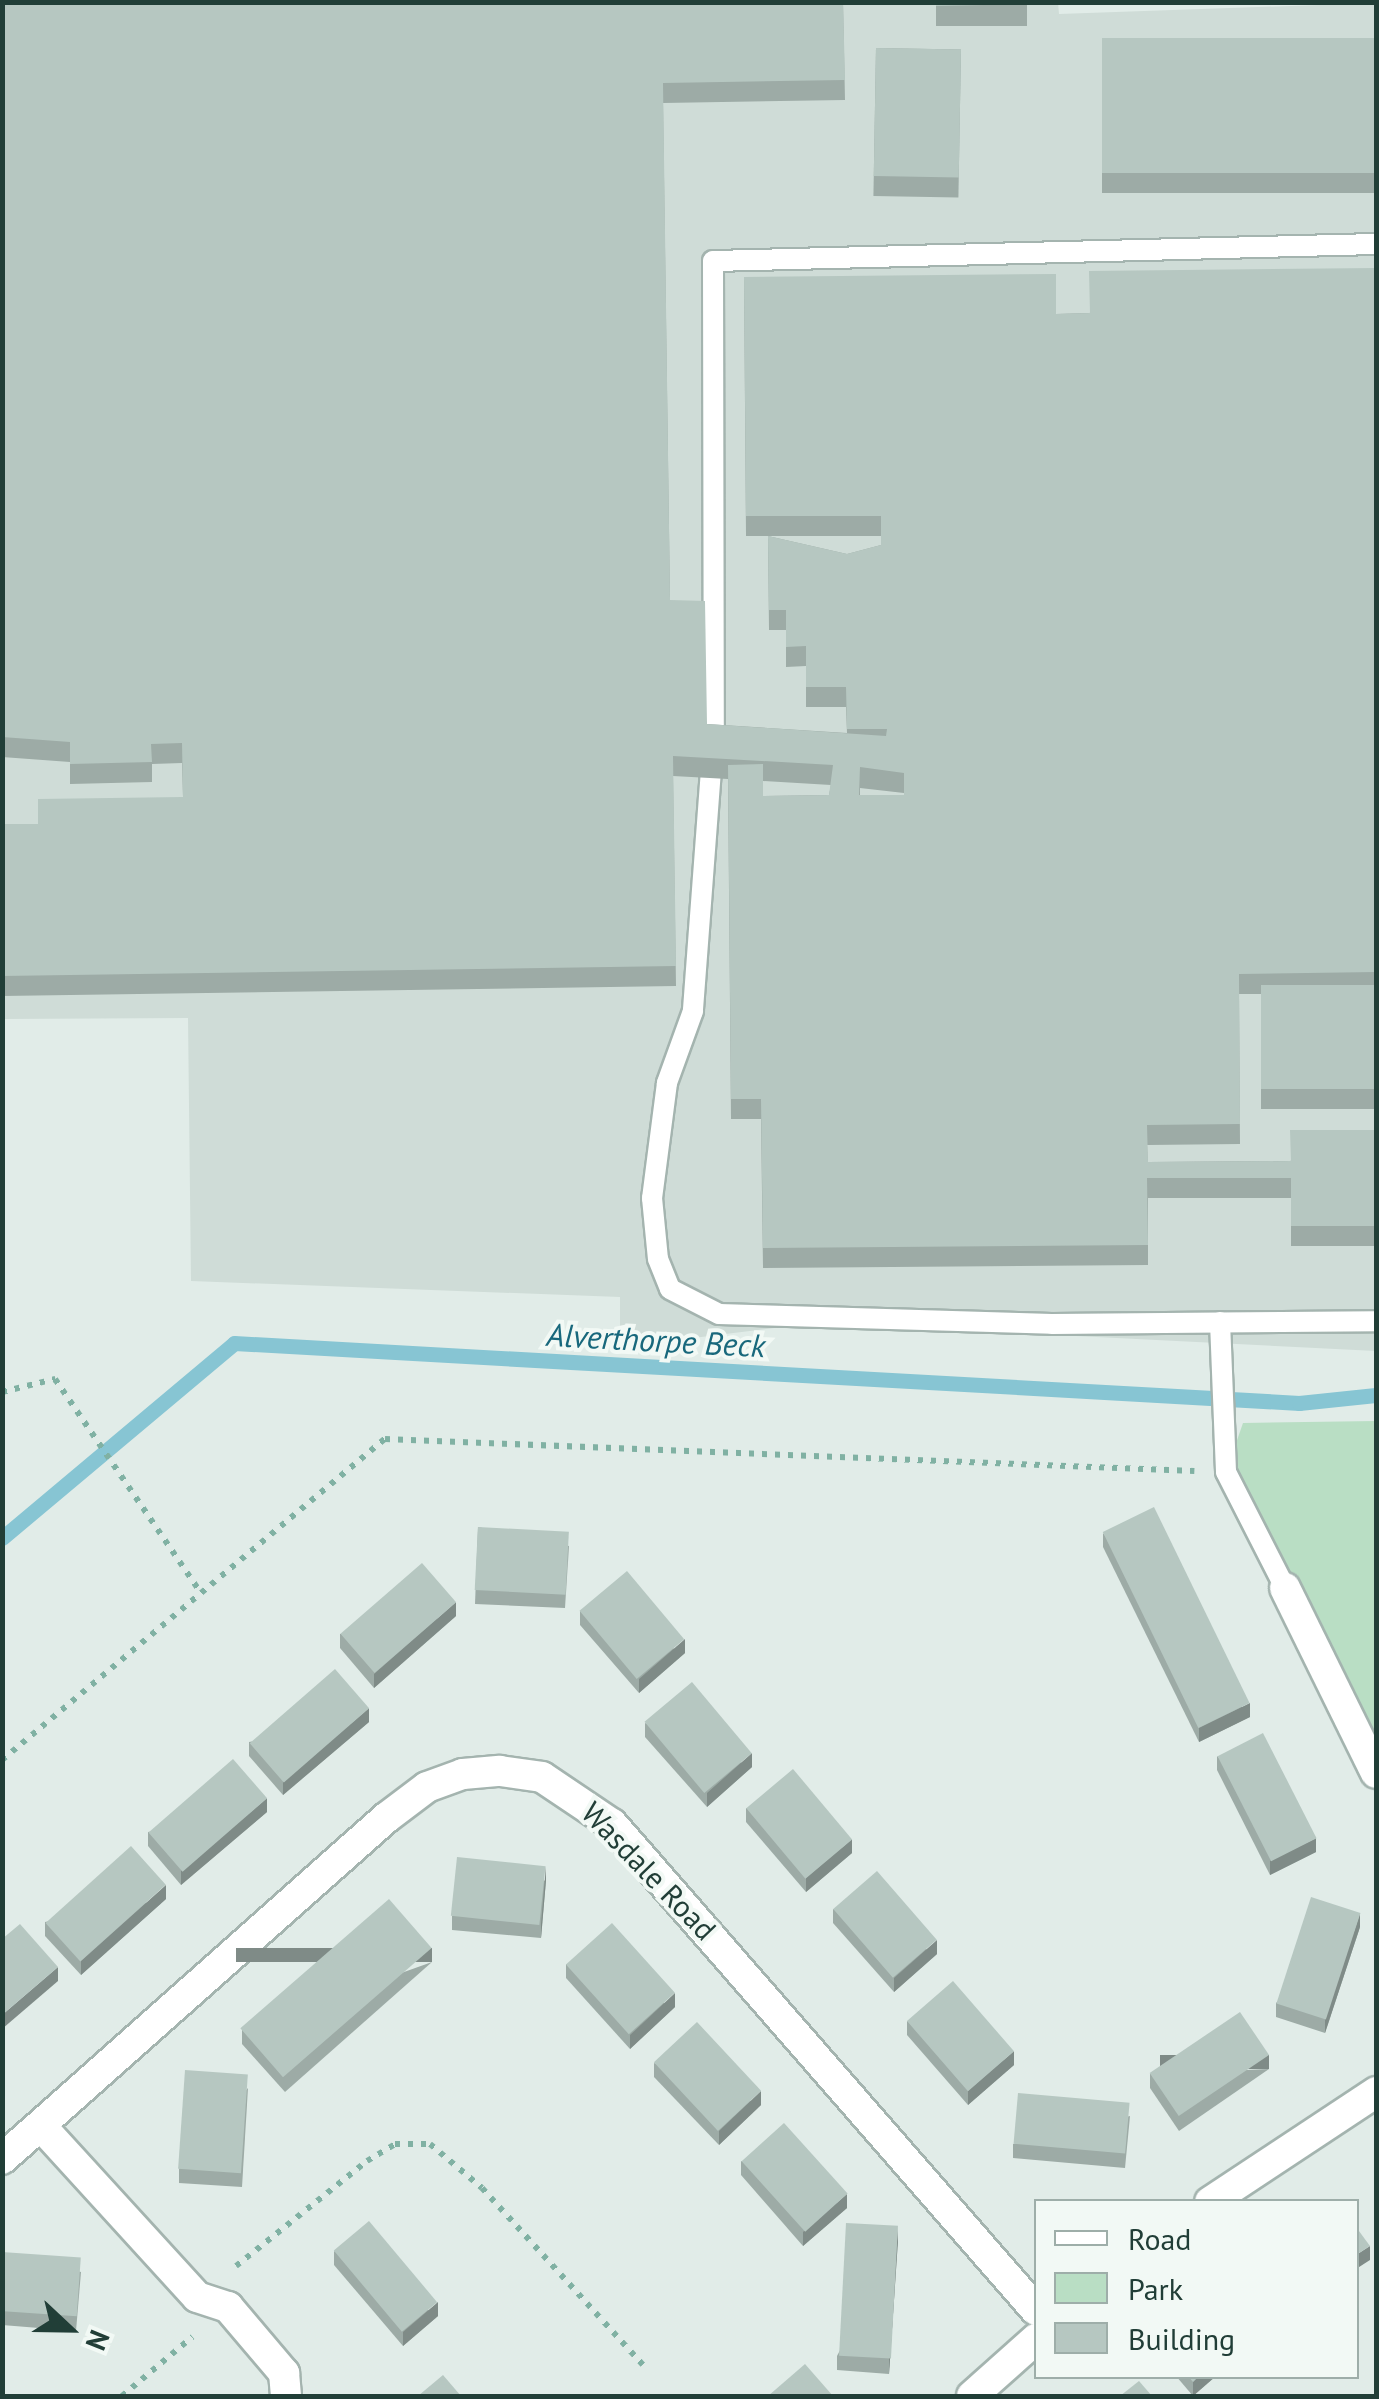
<!DOCTYPE html>
<html>
<head>
<meta charset="utf-8">
<style>
	body { margin:0 }
	#map { position:relative; width:1379px; height:2399px; overflow:hidden; background:#e1ece8; font-family:"PT Sans",sans-serif }
	div>[style] { position:absolute }
	[style*='--x'] { left:calc(var(--x)*1px); top:calc(var(--y)*1px); width:calc(var(--w)*1px); rotate:calc(var(--a)*1deg) }
	.built>* { inset:0; background:#cfdcd7 }
	.green>* { inset:0; background:#b9dec4 }
	.stream>* { height:15px; margin:-7.5px; padding:0 7.5px; transform-origin:7.5px; border-radius:7.5px; background:#87c5d3 }
	.path>* { height:6px; margin-top:-3px; transform-origin:0; background:repeating-linear-gradient(90deg,#80b1a3 0 5px,transparent 0 13px) }
	.roads { filter:drop-shadow(2px 0 #a4b4af) drop-shadow(-2px 0 #a4b4af) drop-shadow(0 2px #a4b4af) drop-shadow(0 -2px #a4b4af) }
	.service>* { height:20px; margin:-10px; padding:0 10px; transform-origin:10px; border-radius:10px; background:#fff }
	.minor>* { height:30px; margin:-15px; padding:0 15px; transform-origin:15px; border-radius:15px; background:#fff }
	.wall>* { inset:0; background:#9daba6; transform-origin:0 0 }
	.shaded-wall>* { inset:0; background:#7f8b87; transform-origin:0 0 }
	.building>* { inset:0; background:#b6c7c1; transform-origin:0 0 }
	span { translate:-50% -50%; white-space:nowrap; text-align:center; line-height:1.15; -webkit-text-stroke:8px #f2f9f5; paint-order:stroke }
	.street-label { font-size:30px; color:#213e37 }
	.water-label { font-size:32px; color:#18687c; font-style:italic }
	.frame { position:absolute; inset:0; border:5px solid #213e37; pointer-events:none }
	.legend { position:absolute; left:1034px; top:2199px; width:325px; height:180px; box-sizing:border-box; background:#f2f9f5; border:2px solid #9eaea9; margin:0; padding:12px 18px; list-style:none; font-size:30px; color:#213e37 }
	.legend li { display:flex; align-items:center; gap:20px; height:50px }
	.legend b { width:50px; border:2px solid #9eaea9 }
	.north { position:absolute; left:20px; top:2279px; width:100px; height:100px; -webkit-text-stroke:8px #f2f9f5; paint-order:stroke; rotate:112deg; font-size:28px; font-weight:700; line-height:40px; text-align:center; color:#213e37 }
	.north::after { content:''; display:block; margin:auto; width:35px; height:45px; background:#213e37; clip-path:polygon(50% 0,100% 100%,50% 72%,0 100%) }
</style>
</head>
<body>
<div id="map">
	<div class="built">
		<i style="clip-path:polygon(1058px 2px,1059px 14px,1376px 3px,1376px 1351px,814px 1323px,620px 1347px,620px 1297px,191px 1281px,188px 1018px,3px 1019px,2px 3px)"></i>
	</div>
	<div class="green">
		<i style="clip-path:polygon(1376px 1421px,1376px 1773px,1226px 1472px,1243px 1423px)"></i>
	</div>
	<div class="stream">
		<i style="--x:2;--y:1538;--w:303;--a:-40"></i>
		<i style="--x:234;--y:1343;--w:1067;--a:3.22"></i>
		<i style="--x:1299;--y:1403;--w:77;--a:-5.9"></i>
	</div>
	<div class="path">
		<i style="--x:2;--y:1392;--w:55;--a:-13.8"></i>
		<i style="--x:55;--y:1379;--w:254;--a:55.7"></i>
		<i style="--x:2;--y:1760;--w:500;--a:-40"></i>
		<i style="--x:385;--y:1439;--w:810;--a:2.27"></i>
		<i style="--x:236;--y:2266;--w:168;--a:-38.7"></i>
		<i style="--x:367;--y:2161;--w:33;--a:-31"></i>
		<i style="--x:395;--y:2144;--w:35;--a:0"></i>
		<i style="--x:430;--y:2144;--w:68;--a:40.2"></i>
		<i style="--x:482;--y:2188;--w:239;--a:47.7"></i>
		<i style="--x:122;--y:2396;--w:92;--a:-40.1"></i>
	</div>
	<div class="roads">
		<div class="service">
			<i style="--x:1376;--y:244;--w:663;--a:178.53"></i>
			<i style="--x:713;--y:261;--w:469;--a:89.9"></i>
			<i style="--x:714;--y:730;--w:282;--a:94.3"></i>
			<i style="--x:693;--y:1011;--w:77;--a:109.9"></i>
			<i style="--x:667;--y:1083;--w:116;--a:97.4"></i>
			<i style="--x:652;--y:1198;--w:61;--a:84.4"></i>
			<i style="--x:658;--y:1259;--w:32;--a:68"></i>
			<i style="--x:670;--y:1289;--w:55;--a:27"></i>
			<i style="--x:719;--y:1314;--w:333;--a:1.7"></i>
			<i style="--x:1052;--y:1324;--w:324;--a:-0.5"></i>
			<i style="--x:1220;--y:1322;--w:150;--a:87.7"></i>
			<i style="--x:1226;--y:1472;--w:130;--a:63"></i>
		</div>
		<div class="minor">
			<i style="--x:1285;--y:1588;--w:206;--a:63.8"></i>
			<i style="--x:41;--y:2126;--w:231;--a:47.6"></i>
			<i style="--x:197;--y:2297;--w:33;--a:18"></i>
			<i style="--x:228;--y:2307;--w:87;--a:49.7"></i>
			<i style="--x:284;--y:2373;--w:23;--a:85"></i>
			<i style="--x:2;--y:2159;--w:514;--a:-41.61"></i>
			<i style="--x:386;--y:1818;--w:51;--a:-37.1"></i>
			<i style="--x:427;--y:1787;--w:38;--a:-20"></i>
			<i style="--x:463;--y:1774;--w:37;--a:-5"></i>
			<i style="--x:500;--y:1771;--w:42;--a:8.1"></i>
			<i style="--x:542;--y:1777;--w:84;--a:33.9"></i>
			<i style="--x:612;--y:1824;--w:645;--a:48.9"></i>
			<i style="--x:1210;--y:2202;--w:199;--a:-33.5"></i>
			<i style="--x:972;--y:2396;--w:86;--a:-41.7"></i>
		</div>
	</div>
	<div class="wall">
		<i style="clip-path:polygon(evenodd,2px 2px,843px 2px,845px 100px,663px 103px,670px 600px,707px 724px,847px 733px,846px 707px,806px 707px,806px 666px,786px 667px,786px 630px,769px 630px,768px 536px,847px 554px,881px 545px,881px 536px,746px 536px,744px 277px,1056px 314px,1089px 313px,1376px 268px,1376px 1109px,1261px 1109px,1261px 994px,1239px 994px,1240px 1144px,1147px 1145px,1148px 1162px,1290px 1161px,1376px 1130px,1376px 1246px,1291px 1246px,1291px 1198px,1148px 1198px,1148px 1265px,763px 1268px,761px 1119px,731px 1119px,728px 779px,673px 776px,676px 986px,2px 996px,2px 824px,38px 824px,183px 797px,182px 763px,152px 764px,152px 782px,70px 784px,70px 762px,2px 757px,2px 2px,763px 781px,831px 785px,829px 795px,763px 796px,763px 781px,2px 2px,860px 788px,904px 793px,904px 795px,860px 795px,860px 788px)"></i>
		<i style="left:936px;top:2px;width:91px;height:24px"></i>
		<i style="left:1376px;top:38px;width:155px;height:274px;rotate:90deg"></i>
		<i style="left:876px;top:48px;width:85px;height:148px;rotate:1deg"></i>
		<i style="clip-path:polygon(478px 1527px,569px 1546px,565px 1608px,475px 1604px)"></i>
		<i style="clip-path:polygon(1103px 1533px,1250px 1717px,1199px 1742px,1103px 1547px)"></i>
		<i style="clip-path:polygon(580px 1611px,685px 1653px,639px 1693px,580px 1625px)"></i>
		<i style="clip-path:polygon(456px 1616px,374px 1688px,340px 1648px,340px 1634px)"></i>
		<i style="clip-path:polygon(369px 1722px,283px 1795px,249px 1756px,249px 1742px)"></i>
		<i style="clip-path:polygon(645px 1723px,752px 1767px,707px 1807px,645px 1737px)"></i>
		<i style="clip-path:polygon(1217px 1756px,1316px 1852px,1270px 1875px,1217px 1770px)"></i>
		<i style="clip-path:polygon(746px 1808px,852px 1853px,806px 1892px,746px 1822px)"></i>
		<i style="clip-path:polygon(267px 1812px,181px 1885px,148px 1846px,148px 1832px)"></i>
		<i style="clip-path:polygon(546px 1880px,541px 1938px,452px 1930px,452px 1916px)"></i>
		<i style="clip-path:polygon(166px 1899px,81px 1975px,45px 1936px,45px 1922px)"></i>
		<i style="clip-path:polygon(833px 1909px,937px 1954px,894px 1992px,833px 1923px)"></i>
		<i style="clip-path:polygon(1360px 1927px,1325px 2033px,1276px 2017px,1276px 2003px)"></i>
		<i style="clip-path:polygon(432px 1962px,285px 2092px,242px 2044px,242px 2030px)"></i>
		<i style="clip-path:polygon(566px 1964px,675px 2007px,630px 2049px,566px 1978px)"></i>
		<i style="clip-path:polygon(907px 2021px,1014px 2065px,968px 2105px,907px 2035px)"></i>
		<i style="clip-path:polygon(654px 2063px,761px 2105px,719px 2145px,654px 2077px)"></i>
		<i style="clip-path:polygon(1269px 2069px,1179px 2131px,1150px 2088px,1150px 2074px)"></i>
		<i style="clip-path:polygon(248px 2088px,242px 2187px,179px 2183px,179px 2169px)"></i>
		<i style="clip-path:polygon(1130px 2116px,1125px 2168px,1013px 2158px,1013px 2144px)"></i>
		<i style="clip-path:polygon(741px 2161px,847px 2208px,803px 2246px,741px 2175px)"></i>
		<i style="clip-path:polygon(898px 2240px,889px 2374px,837px 2370px,837px 2356px)"></i>
		<i style="clip-path:polygon(334px 2251px,438px 2316px,403px 2346px,334px 2265px)"></i>
		<i style="clip-path:polygon(2px 2252px,81px 2272px,76px 2331px,2px 2325px)"></i>
		<i style="clip-path:polygon(1176px 2376px,1216px 2376px,1193px 2396px)"></i>
	</div>
	<div class="shaded-wall">
		<i style="clip-path:polygon(456px 1602px,456px 1616px,374px 1688px,374px 1674px)"></i>
		<i style="clip-path:polygon(685px 1639px,685px 1653px,639px 1693px,639px 1679px)"></i>
		<i style="clip-path:polygon(1250px 1703px,1250px 1717px,1199px 1742px,1199px 1728px)"></i>
		<i style="clip-path:polygon(369px 1708px,369px 1722px,283px 1795px,283px 1781px)"></i>
		<i style="clip-path:polygon(752px 1753px,752px 1767px,707px 1807px,707px 1793px)"></i>
		<i style="clip-path:polygon(267px 1798px,267px 1812px,181px 1885px,181px 1871px)"></i>
		<i style="clip-path:polygon(1316px 1838px,1316px 1852px,1270px 1875px,1270px 1861px)"></i>
		<i style="clip-path:polygon(852px 1839px,852px 1853px,806px 1892px,806px 1878px)"></i>
		<i style="clip-path:polygon(546px 1866px,546px 1880px,541px 1938px,541px 1924px)"></i>
		<i style="clip-path:polygon(166px 1885px,166px 1899px,81px 1975px,81px 1961px)"></i>
		<i style="clip-path:polygon(1360px 1913px,1360px 1927px,1325px 2033px,1325px 2019px)"></i>
		<i style="clip-path:polygon(937px 1940px,937px 1954px,894px 1992px,894px 1978px)"></i>
		<i style="left:432px;top:1948px;width:14px;height:196px;rotate:90deg"></i>
		<i style="clip-path:polygon(58px 1967px,58px 1981px,2px 2029px,2px 2015px)"></i>
		<i style="clip-path:polygon(675px 1993px,675px 2007px,630px 2049px,630px 2035px)"></i>
		<i style="clip-path:polygon(1014px 2051px,1014px 2065px,968px 2105px,968px 2091px)"></i>
		<i style="left:1269px;top:2055px;width:14px;height:109px;rotate:90deg"></i>
		<i style="clip-path:polygon(761px 2091px,761px 2105px,719px 2145px,719px 2131px)"></i>
		<i style="clip-path:polygon(847px 2194px,847px 2208px,803px 2246px,803px 2232px)"></i>
		<i style="clip-path:polygon(898px 2226px,898px 2240px,889px 2374px,889px 2360px)"></i>
		<i style="clip-path:polygon(1370px 2246px,1370px 2260px,1356px 2269px,1356px 2255px)"></i>
		<i style="clip-path:polygon(438px 2302px,438px 2316px,403px 2346px,403px 2332px)"></i>
		<i style="clip-path:polygon(1199px 2376px,1216px 2376px,1193px 2396px,1193px 2382px)"></i>
	</div>
	<div class="building">
		<i style="clip-path:polygon(evenodd,2px 2px,843px 2px,845px 80px,663px 83px,670px 600px,705px 601px,707px 724px,886px 736px,887px 729px,847px 729px,846px 687px,806px 687px,806px 646px,786px 647px,786px 610px,769px 610px,768px 536px,847px 554px,881px 545px,881px 516px,746px 516px,744px 277px,1056px 274px,1056px 314px,1090px 313px,1089px 271px,1376px 268px,1376px 972px,1239px 974px,1240px 1124px,1147px 1125px,1148px 1162px,1291px 1161px,1290px 1130px,1376px 1130px,1376px 1226px,1291px 1226px,1291px 1178px,1147px 1178px,1148px 1245px,763px 1248px,761px 1099px,731px 1099px,728px 765px,763px 764px,763px 796px,829px 795px,833px 765px,673px 756px,676px 966px,2px 976px,2px 824px,38px 824px,38px 799px,183px 797px,182px 743px,151px 744px,152px 762px,70px 764px,70px 742px,2px 737px,2px 2px,860px 767px,904px 773px,904px 795px,859px 795px,860px 767px)"></i>
		<i style="clip-path:polygon(936px 2px,1027px 2px,1027px 4px,936px 6px)"></i>
		<i style="left:1376px;top:38px;width:135px;height:274px;rotate:90deg"></i>
		<i style="left:876px;top:48px;width:85px;height:128px;rotate:1deg"></i>
		<i style="left:1261px;top:985px;width:115px;height:104px"></i>
		<i style="left:1154px;top:1507px;width:218px;height:57px;rotate:64deg"></i>
		<i style="left:478px;top:1527px;width:91px;height:63px;rotate:3deg"></i>
		<i style="left:422px;top:1563px;width:52px;height:108px;rotate:49deg"></i>
		<i style="left:627px;top:1571px;width:89px;height:62px;rotate:50deg"></i>
		<i style="left:335px;top:1669px;width:52px;height:113px;rotate:49deg"></i>
		<i style="left:692px;top:1682px;width:93px;height:62px;rotate:50deg"></i>
		<i style="left:1263px;top:1733px;width:118px;height:51px;rotate:63deg"></i>
		<i style="left:233px;top:1759px;width:52px;height:112px;rotate:49deg"></i>
		<i style="left:793px;top:1769px;width:92px;height:61px;rotate:50deg"></i>
		<i style="left:131px;top:1846px;width:52px;height:115px;rotate:48deg"></i>
		<i style="left:457px;top:1857px;width:89px;height:59px;rotate:6deg"></i>
		<i style="left:877px;top:1871px;width:91px;height:58px;rotate:49deg"></i>
		<i style="left:1311px;top:1897px;width:52px;height:112px;rotate:18deg"></i>
		<i style="left:389px;top:1899px;width:65px;height:197px;rotate:49deg"></i>
		<i style="left:612px;top:1923px;width:94px;height:62px;rotate:48deg"></i>
		<i style="clip-path:polygon(20px 1924px,58px 1967px,2px 2015px,2px 1939px)"></i>
		<i style="left:953px;top:1981px;width:93px;height:61px;rotate:49deg"></i>
		<i style="left:1240px;top:2012px;width:52px;height:109px;rotate:56deg"></i>
		<i style="left:697px;top:2022px;width:94px;height:59px;rotate:47deg"></i>
		<i style="left:185px;top:2070px;width:63px;height:99px;rotate:4deg"></i>
		<i style="left:1018px;top:2093px;width:112px;height:51px;rotate:5deg"></i>
		<i style="left:784px;top:2123px;width:95px;height:57px;rotate:48deg"></i>
		<i style="left:369px;top:2221px;width:106px;height:46px;rotate:50deg"></i>
		<i style="left:846px;top:2223px;width:52px;height:133px;rotate:3deg"></i>
		<i style="clip-path:polygon(1356px 2227px,1370px 2246px,1356px 2255px)"></i>
		<i style="left:2px;top:2252px;width:79px;height:59px;rotate:4deg"></i>
		<i style="clip-path:polygon(805px 2364px,833px 2396px,768px 2396px)"></i>
		<i style="clip-path:polygon(443px 2375px,461px 2396px,418px 2396px)"></i>
		<i style="clip-path:polygon(1188px 2376px,1199px 2376px,1193px 2382px)"></i>
		<i style="clip-path:polygon(1139px 2381px,1152px 2396px,1120px 2396px)"></i>
	</div>
	<div class="street-label">
		<span style="left:649px;top:1871px;rotate:46deg">Wasdale Road</span>
	</div>
	<div class="water-label">
		<span style="left:656px;top:1340px;rotate:3deg">Alverthorpe Beck</span>
	</div>
	<div class="frame"></div>
	<ul class="legend">
	<li><b style="height:12px;background:#fff"></b>Road</li>
	<li><b style="height:28px;background:#b9dec4"></b>Park</li>
	<li><b style="height:28px;background:#b6c7c1"></b>Building</li>
	</ul>
	<div class="north">N</div>
</div>
</body>
</html>
